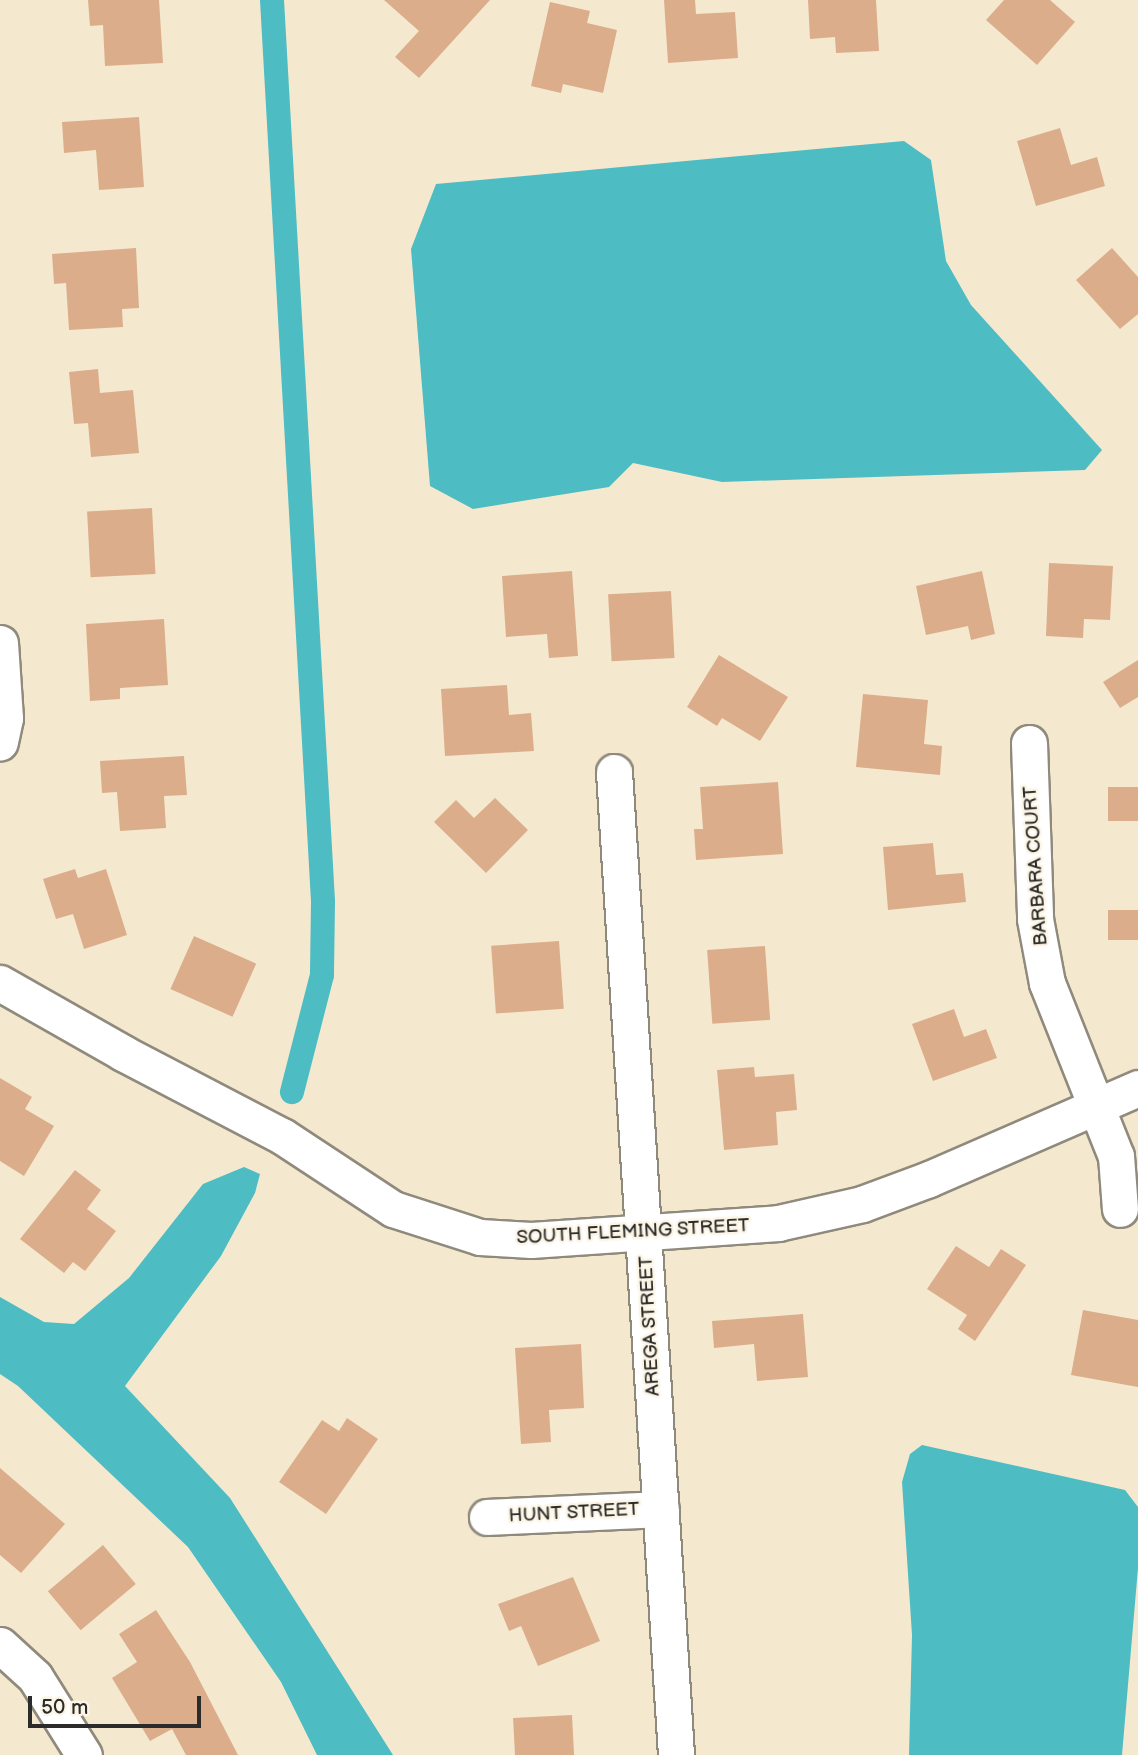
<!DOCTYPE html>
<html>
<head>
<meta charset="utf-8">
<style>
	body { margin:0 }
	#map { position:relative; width:1138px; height:1755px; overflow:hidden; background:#f4e9cf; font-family:"Balsamiq Sans",sans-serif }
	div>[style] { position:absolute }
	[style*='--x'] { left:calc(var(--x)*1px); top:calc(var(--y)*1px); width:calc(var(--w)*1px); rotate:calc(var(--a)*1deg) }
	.water>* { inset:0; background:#4ebcc3 }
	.canal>* { height:24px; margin:-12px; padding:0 12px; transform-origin:12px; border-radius:12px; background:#4ebcc3 }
	.building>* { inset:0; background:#dcad8b; transform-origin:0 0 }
	.roads { filter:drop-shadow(2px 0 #908a7d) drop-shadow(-2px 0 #908a7d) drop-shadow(0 2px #908a7d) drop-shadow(0 -2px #908a7d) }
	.minor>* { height:35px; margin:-17.5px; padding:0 17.5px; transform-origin:17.5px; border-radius:17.5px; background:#fff }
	span { translate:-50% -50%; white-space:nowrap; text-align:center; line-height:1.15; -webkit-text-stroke:5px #fcf5e5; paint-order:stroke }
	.street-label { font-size:19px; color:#2b2b2b }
	.scale { position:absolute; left:28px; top:1696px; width:173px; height:32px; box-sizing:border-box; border:4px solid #2b2b2b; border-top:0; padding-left:9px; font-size:21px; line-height:24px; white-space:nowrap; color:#2b2b2b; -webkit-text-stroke:5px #fcf5e5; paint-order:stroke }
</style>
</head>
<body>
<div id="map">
	<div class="water">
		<i style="clip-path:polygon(904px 141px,931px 160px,946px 261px,971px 305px,1102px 450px,1085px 470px,722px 482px,633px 463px,609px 487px,473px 509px,430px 486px,411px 249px,436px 184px)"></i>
		<i style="clip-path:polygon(244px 1167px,260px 1174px,255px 1193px,221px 1256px,125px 1386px,230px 1498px,393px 1755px,317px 1755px,281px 1682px,188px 1547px,18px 1386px,0 1374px,0 1297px,44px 1322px,74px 1324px,129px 1278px,203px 1184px)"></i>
		<i style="clip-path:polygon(922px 1445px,1125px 1490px,1138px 1507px,1138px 1568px,1122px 1755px,909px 1755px,912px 1635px,902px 1482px,910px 1454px)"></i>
	</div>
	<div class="canal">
		<i style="--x:272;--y:0;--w:903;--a:86.76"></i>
		<i style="--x:323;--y:902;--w:73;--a:90.8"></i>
		<i style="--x:322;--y:975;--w:121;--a:104.4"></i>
	</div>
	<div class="building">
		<i style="clip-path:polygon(88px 0,159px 0,163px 63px,105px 66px,103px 25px,90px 26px)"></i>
		<i style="clip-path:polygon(384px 0,490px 0,419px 78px,395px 57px,419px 31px)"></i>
		<i style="clip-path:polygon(664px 0,695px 0,696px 14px,735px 12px,738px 58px,668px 63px)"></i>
		<i style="clip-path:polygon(808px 0,876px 0,879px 51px,836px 53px,835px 37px,810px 39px)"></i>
		<i style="clip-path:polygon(1004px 0,1050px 0,1075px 22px,1037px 65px,986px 20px)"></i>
		<i style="clip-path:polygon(550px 2px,590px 11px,587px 23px,617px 30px,603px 93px,563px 84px,561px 93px,531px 86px)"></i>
		<i style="clip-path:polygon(139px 117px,144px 187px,99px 190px,96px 150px,64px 153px,62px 122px)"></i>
		<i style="clip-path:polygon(1060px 128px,1071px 165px,1097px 157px,1105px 186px,1036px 206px,1017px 141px)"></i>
		<i style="clip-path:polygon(136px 248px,139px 308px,122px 309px,123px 327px,69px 330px,66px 283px,54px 284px,52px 254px)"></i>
		<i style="clip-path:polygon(1112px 248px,1138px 277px,1138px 314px,1120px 329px,1076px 280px)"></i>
		<i style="clip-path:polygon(98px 369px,100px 393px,133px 390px,139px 453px,91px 457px,88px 423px,74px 424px,69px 372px)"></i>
		<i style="left:152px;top:508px;width:66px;height:65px;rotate:87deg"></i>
		<i style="clip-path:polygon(1049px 563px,1113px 566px,1110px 620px,1084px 619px,1083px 638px,1046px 636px)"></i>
		<i style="clip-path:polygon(572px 571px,578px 656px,549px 658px,547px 634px,506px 637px,502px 576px)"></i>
		<i style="clip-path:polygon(982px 571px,995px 634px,971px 640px,968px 626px,926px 635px,916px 586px)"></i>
		<i style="left:671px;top:591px;width:67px;height:63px;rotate:87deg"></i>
		<i style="clip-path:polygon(164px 619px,168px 685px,120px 688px,120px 699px,90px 701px,86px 624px)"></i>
		<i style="clip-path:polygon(719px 655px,788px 697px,760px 741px,722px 718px,717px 726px,687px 707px)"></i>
		<i style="clip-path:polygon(1138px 660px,1138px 697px,1120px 708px,1103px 682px)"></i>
		<i style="clip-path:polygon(507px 685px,509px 715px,531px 713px,534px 751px,445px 756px,441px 689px)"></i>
		<i style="clip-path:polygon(863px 694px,928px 700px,924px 744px,942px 746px,940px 775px,856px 767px)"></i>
		<i style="clip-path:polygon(184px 756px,187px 795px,164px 796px,166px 828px,120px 831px,117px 792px,102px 793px,100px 761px)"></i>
		<i style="clip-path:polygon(778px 782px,783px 854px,696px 860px,694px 829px,703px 829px,700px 787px)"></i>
		<i style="left:1138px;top:787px;width:34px;height:30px;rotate:90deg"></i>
		<i style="clip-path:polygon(495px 798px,528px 830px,486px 873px,434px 822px,456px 800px,474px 818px)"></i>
		<i style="clip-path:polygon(933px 843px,936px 875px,963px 873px,966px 902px,888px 910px,883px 847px)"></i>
		<i style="clip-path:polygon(75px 869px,78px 878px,106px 869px,127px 935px,84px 949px,73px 914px,56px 919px,43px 879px)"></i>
		<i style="left:1138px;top:910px;width:30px;height:30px;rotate:90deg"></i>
		<i style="left:194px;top:936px;width:68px;height:58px;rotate:24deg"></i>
		<i style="left:559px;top:941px;width:68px;height:68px;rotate:86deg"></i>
		<i style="left:765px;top:946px;width:74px;height:58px;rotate:86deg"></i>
		<i style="clip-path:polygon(954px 1009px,964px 1037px,986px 1029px,997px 1058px,933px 1081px,912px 1024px)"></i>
		<i style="clip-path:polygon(754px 1067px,755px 1077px,794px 1074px,797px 1110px,776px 1112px,778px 1145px,724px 1150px,717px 1070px)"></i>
		<i style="clip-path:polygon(0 1078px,32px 1097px,25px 1109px,54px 1126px,24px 1176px,0 1161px)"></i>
		<i style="clip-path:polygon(75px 1170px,101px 1190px,87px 1209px,116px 1231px,85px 1271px,73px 1262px,64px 1273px,20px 1239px)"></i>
		<i style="clip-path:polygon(956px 1246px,989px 1267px,1001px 1249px,1026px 1265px,975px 1341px,958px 1329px,967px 1315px,927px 1289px)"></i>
		<i style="clip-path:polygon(1083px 1310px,1138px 1320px,1138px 1387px,1071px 1375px)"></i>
		<i style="clip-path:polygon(803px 1314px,808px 1377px,757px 1381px,754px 1344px,714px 1348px,712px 1321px)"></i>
		<i style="clip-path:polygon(581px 1344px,584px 1408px,549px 1410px,551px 1442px,521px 1444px,515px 1348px)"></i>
		<i style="clip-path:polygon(347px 1418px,378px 1439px,326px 1514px,279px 1482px,322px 1420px,339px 1431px)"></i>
		<i style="clip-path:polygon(0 1468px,65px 1524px,21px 1573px,0 1555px)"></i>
		<i style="left:103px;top:1545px;width:51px;height:72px;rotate:50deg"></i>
		<i style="clip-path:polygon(573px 1577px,600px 1641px,538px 1666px,521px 1626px,509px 1631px,498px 1604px)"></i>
		<i style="clip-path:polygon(156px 1610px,190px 1662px,238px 1755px,186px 1755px,172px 1729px,150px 1741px,112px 1678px,137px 1662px,119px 1634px)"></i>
		<i style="left:572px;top:1715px;width:40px;height:59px;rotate:87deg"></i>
	</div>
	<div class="roads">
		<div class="minor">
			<i style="--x:0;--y:643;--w:75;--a:86.2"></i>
			<i style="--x:5;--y:718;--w:25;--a:102"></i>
			<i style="--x:1029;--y:743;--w:176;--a:88"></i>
			<i style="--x:1035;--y:919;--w:65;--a:79.4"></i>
			<i style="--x:1047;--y:983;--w:186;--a:68.3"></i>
			<i style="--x:1116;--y:1156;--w:53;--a:85.7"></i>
			<i style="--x:614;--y:772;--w:985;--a:86.39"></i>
			<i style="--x:0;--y:983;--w:142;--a:29.6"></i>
			<i style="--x:123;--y:1053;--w:179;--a:27.6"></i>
			<i style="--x:282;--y:1136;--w:133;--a:33.3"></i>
			<i style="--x:393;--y:1209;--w:91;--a:17.8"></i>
			<i style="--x:480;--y:1237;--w:51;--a:3.4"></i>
			<i style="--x:531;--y:1240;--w:248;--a:-3.9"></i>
			<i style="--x:778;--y:1223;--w:86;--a:-12.7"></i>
			<i style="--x:862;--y:1204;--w:72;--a:-20.5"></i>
			<i style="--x:929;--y:1179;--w:228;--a:-23.5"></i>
			<i style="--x:487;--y:1517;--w:174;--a:-2.6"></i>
			<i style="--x:0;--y:1645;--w:47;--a:42.4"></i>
			<i style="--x:35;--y:1677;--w:92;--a:57.9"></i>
		</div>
	</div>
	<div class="street-label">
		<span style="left:1036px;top:866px;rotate:-94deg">BARBARA COURT</span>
		<span style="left:633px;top:1232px;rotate:-3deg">SOUTH FLEMING STREET</span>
		<span style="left:650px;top:1326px;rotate:-93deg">AREGA STREET</span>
		<span style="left:574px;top:1513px;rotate:-3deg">HUNT STREET</span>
	</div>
	<div class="scale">50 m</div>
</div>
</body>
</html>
